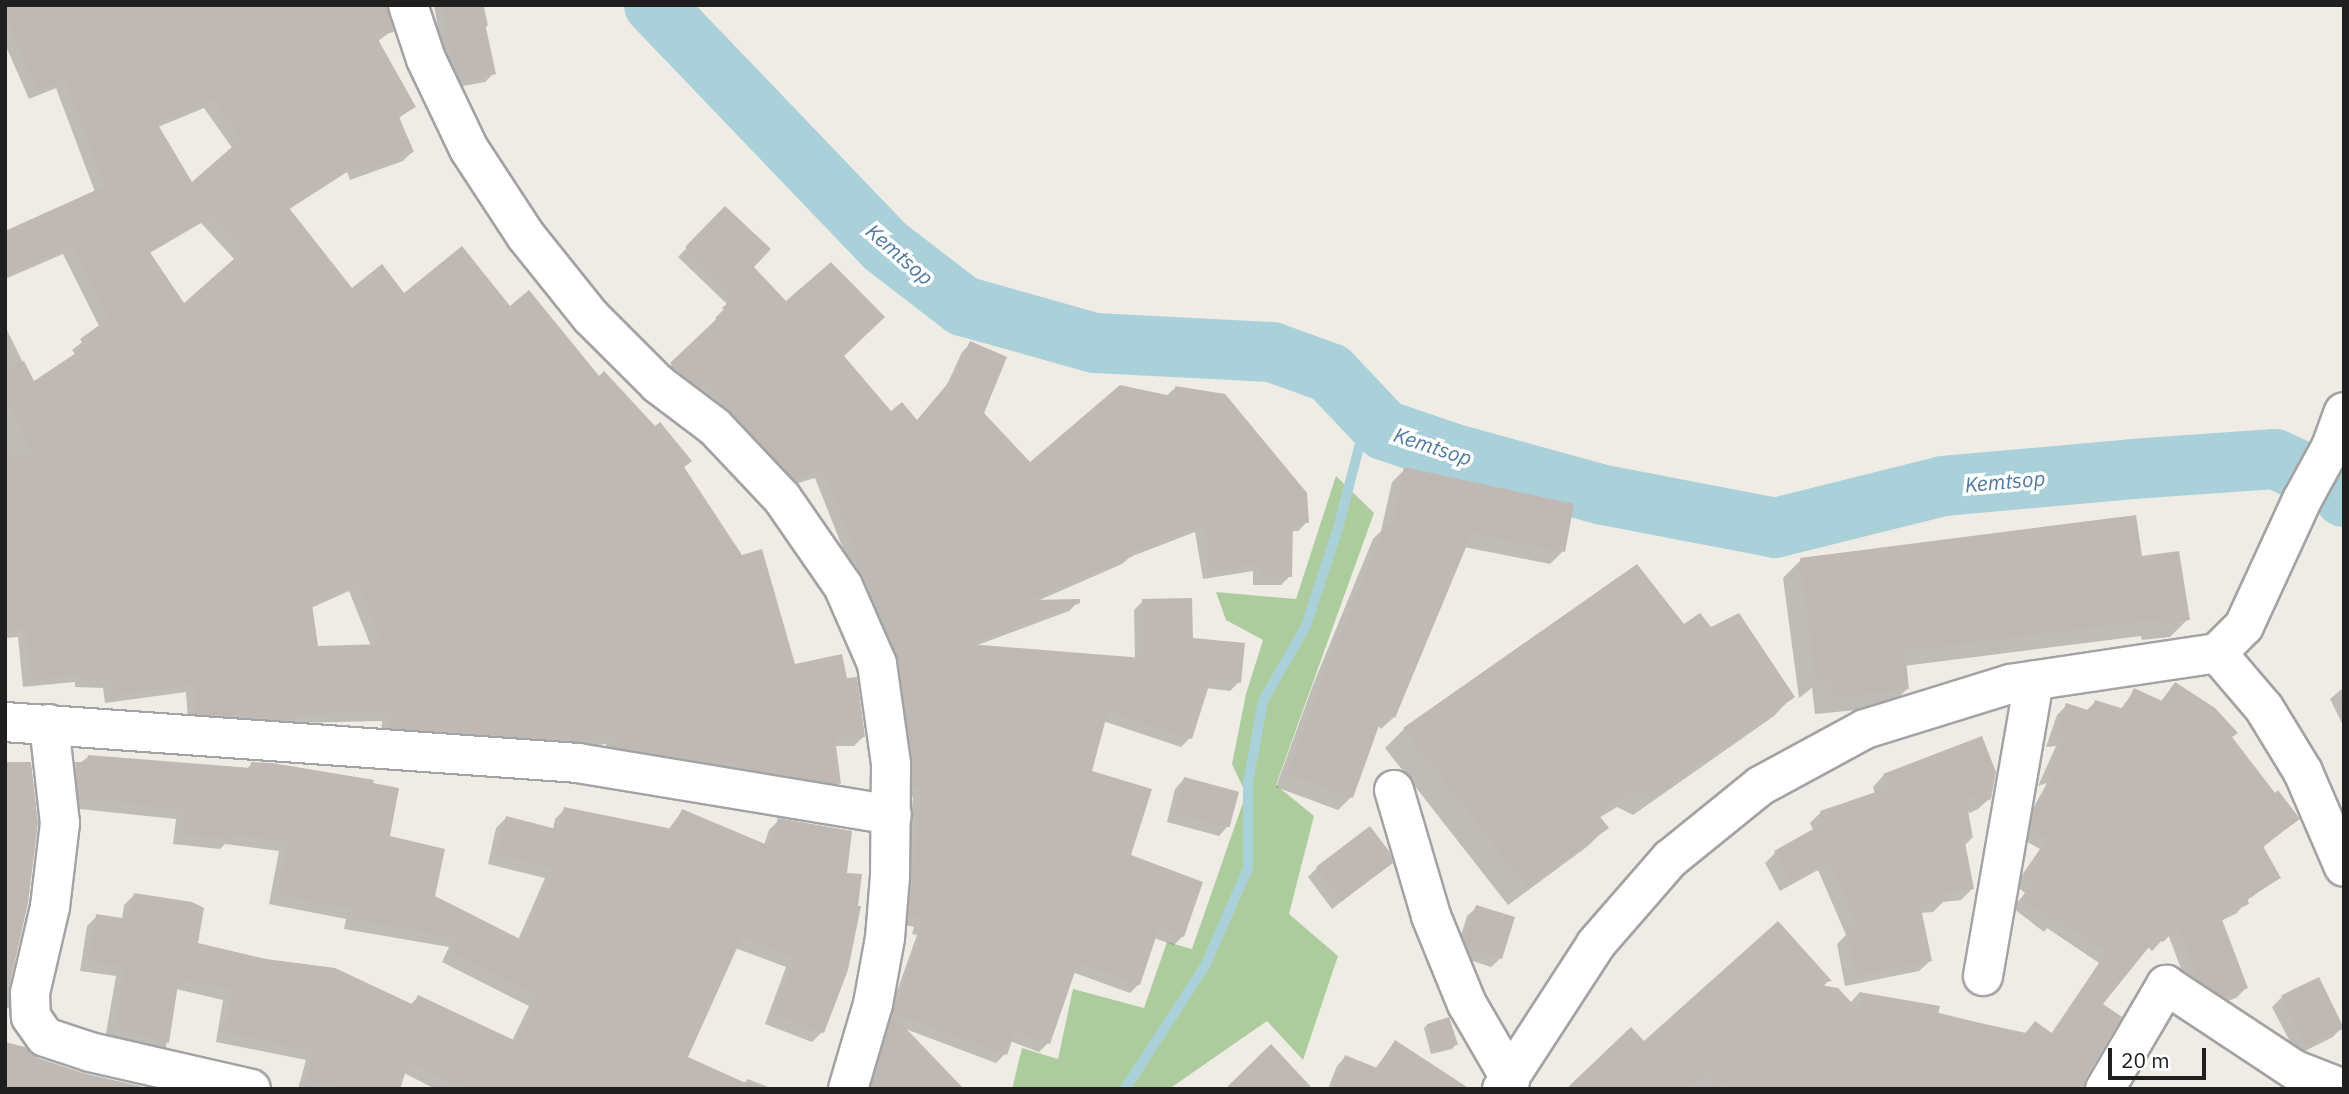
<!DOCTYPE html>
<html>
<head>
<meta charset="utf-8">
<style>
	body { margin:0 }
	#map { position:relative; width:2349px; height:1094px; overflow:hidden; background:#efece6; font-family:"IBM Plex Sans",sans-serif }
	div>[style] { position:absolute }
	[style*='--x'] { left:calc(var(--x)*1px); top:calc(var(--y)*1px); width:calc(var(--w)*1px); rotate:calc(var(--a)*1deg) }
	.forest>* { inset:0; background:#adcc9e }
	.shadow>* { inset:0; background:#0003 }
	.stream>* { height:10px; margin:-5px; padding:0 5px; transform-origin:5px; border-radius:5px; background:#aad1da }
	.river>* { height:60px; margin:-30px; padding:0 30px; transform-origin:30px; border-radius:30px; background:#aad1da }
	.building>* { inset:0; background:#c0b8b3; transform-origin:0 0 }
	.roads { filter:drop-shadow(2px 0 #a3a3a3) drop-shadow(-2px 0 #a3a3a3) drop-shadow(0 2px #a3a3a3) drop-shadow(0 -2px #a3a3a3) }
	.minor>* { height:38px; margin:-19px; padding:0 19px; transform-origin:19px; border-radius:19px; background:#fff }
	span { translate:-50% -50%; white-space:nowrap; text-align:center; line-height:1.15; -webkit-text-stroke:7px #fff; paint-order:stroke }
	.water-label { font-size:21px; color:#4f7aa1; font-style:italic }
	.frame { position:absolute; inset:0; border:7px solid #1f1f1f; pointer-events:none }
	.scale { position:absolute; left:2108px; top:1048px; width:98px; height:32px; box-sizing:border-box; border:4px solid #1f1f1f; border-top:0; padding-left:9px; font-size:21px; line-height:24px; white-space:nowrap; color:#1f1f1f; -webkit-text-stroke:5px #fff; paint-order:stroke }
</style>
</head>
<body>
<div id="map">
	<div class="forest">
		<i style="clip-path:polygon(1336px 476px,1374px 513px,1276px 785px,1314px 816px,1289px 914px,1338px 956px,1303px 1060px,1267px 1021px,1169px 1089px,1012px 1089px,1022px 1048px,1058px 1059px,1073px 989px,1144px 1008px,1167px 942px,1192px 949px,1246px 794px,1232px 764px,1246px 694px,1263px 640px,1226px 620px,1216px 592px,1296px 599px)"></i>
	</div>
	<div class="shadow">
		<i style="clip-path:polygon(434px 5px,502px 5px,484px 7px,488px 25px,484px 29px,494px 73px,485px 82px,452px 88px,447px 77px)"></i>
		<i style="clip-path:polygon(evenodd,5px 12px,390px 32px,377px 42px,414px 106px,398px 119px,412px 152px,403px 161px,350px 180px,347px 172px,288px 210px,352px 290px,509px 308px,599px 378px,682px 467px,794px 666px,863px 737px,854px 746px,834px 746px,839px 784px,830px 792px,606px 755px,606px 744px,567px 749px,381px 736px,382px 721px,291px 723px,287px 728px,188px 722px,186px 692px,105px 703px,103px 688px,75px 687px,75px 682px,23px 687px,18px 637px,5px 638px,5px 326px,33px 383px,76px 355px,72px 350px,100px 328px,63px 254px,5px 279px,5px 233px,95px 192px,56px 88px,29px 99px,5px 44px,5px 12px,204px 108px,233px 149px,191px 185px,158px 127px,204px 108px,5px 12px,201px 223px,235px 260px,183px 305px,148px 254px,201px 223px,5px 12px,349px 591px,371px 646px,316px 648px,311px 608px,349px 591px)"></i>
		<i style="clip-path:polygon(725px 208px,751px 267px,841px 356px,891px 413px,916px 422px,946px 387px,962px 352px,971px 343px,982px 413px,1029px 464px,1166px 396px,1175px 388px,1307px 522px,1298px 531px,1291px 531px,1290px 576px,1281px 585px,1253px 585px,1253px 571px,1203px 579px,1195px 532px,1130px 557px,1122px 564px,1035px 602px,1078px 602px,1069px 611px,975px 646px,1135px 660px,1134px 610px,1143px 601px,1239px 682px,1230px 691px,1206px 688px,1190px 738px,1181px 747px,1103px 721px,1090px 772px,1129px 856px,1183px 936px,1174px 945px,1154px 938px,1139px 984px,1130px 993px,1072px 972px,1048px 1043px,1039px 1052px,1010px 1041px,1005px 1054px,996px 1063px,903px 1028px,962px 1089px,868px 1089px,886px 1022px,917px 935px,912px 934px,914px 927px,901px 924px,913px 797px,904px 796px,889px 665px,815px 478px,785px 487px,663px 373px,717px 320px,715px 318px,728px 305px,678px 257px)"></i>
		<i style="clip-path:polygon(1405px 469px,1563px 551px,1550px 564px,1464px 547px,1394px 717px,1381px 729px,1377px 724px,1351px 797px,1338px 810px,1276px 787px,1313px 685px,1373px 539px,1381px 531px,1392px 482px)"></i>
		<i style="clip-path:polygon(2140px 558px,2188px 619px,2170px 637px,2142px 640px,2141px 636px,1904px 666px,1907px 689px,1889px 707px,1815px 714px,1812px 688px,1799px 698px,1783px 578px,1801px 560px)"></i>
		<i style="clip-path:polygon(1684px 626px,1711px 629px,1792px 697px,1774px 716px,1633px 815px,1617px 807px,1599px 818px,1607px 827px,1588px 846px,1508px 905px,1385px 748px,1404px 729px)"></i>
		<i style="clip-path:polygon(2175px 684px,2230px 738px,2287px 828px,2262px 848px,2279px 878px,2246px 901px,2237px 913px,2221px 921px,2246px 988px,2236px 998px,2214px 1006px,2189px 990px,2168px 934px,2152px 951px,2147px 946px,2100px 1005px,2082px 1089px,1569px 1089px,1644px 1044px,1778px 923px,1829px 980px,1823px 987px,1850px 1003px,1859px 993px,2024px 1034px,2035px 1023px,2051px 1034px,2099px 963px,2047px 928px,2044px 932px,2013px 908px,2025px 893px,2015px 885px,2040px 849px,2022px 839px,2024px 825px,2047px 783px,2038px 786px,2056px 746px,2046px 747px,2057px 715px,2067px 705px,2086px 711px,2095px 702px,2120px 710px,2135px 690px,2160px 702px)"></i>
		<i style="clip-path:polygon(2344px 687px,2344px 727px,2330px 699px)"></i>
		<i style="clip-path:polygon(1981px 738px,1990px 798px,1978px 809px,1970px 813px,1966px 810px,1971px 839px,1964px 846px,1972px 889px,1961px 900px,1943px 902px,1933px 912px,1920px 913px,1930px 961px,1919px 971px,1845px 986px,1837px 944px,1846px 935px,1818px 870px,1780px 891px,1765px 863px,1775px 853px,1813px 830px,1810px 823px,1821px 812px,1875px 794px,1873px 787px,1883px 776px)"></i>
		<i style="clip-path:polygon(89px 756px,246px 770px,252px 763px,388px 838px,433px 897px,518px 940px,545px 878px,488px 864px,496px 828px,506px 818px,553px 830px,555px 819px,565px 809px,668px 830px,682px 811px,764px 845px,769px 830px,779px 820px,845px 874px,846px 969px,822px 1032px,812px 1042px,765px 1024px,786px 967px,735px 948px,685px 1058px,743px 1084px,748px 1079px,773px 1089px,435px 1089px,404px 1073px,399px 1089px,298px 1089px,306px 1060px,216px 1042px,223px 1000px,176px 989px,166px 1047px,156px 1057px,104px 1045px,116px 976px,80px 971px,87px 926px,97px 916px,122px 920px,124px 905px,134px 895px,196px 945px,410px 1005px,418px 997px,512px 1041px,529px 1006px,442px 962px,449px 947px,344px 929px,346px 919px,269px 904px,279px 851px,225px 844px,220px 849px,173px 844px,176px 819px,70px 808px,66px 774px)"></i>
		<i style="clip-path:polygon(1184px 779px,1228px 826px,1219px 836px,1167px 822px,1175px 789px)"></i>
		<i style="clip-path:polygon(1391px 863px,1332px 909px,1308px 877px,1317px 868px)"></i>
		<i style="clip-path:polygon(1477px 907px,1501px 958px,1491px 967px,1458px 956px,1456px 951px,1467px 916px)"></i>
		<i style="clip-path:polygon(2282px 997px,2342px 1027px,2333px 1037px,2297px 1055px,2272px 1007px)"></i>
		<i style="clip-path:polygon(1428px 1024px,1456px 1044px,1452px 1049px,1431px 1054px,1424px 1028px)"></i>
		<i style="clip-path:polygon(1395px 1042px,1440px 1089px,1328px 1089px,1337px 1066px,1345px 1057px,1375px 1069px)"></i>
	</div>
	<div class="stream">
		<i style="--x:1125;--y:1089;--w:147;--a:-57"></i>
		<i style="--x:1205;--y:966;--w:107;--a:-66.3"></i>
		<i style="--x:1248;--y:868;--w:85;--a:-90"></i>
		<i style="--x:1248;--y:783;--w:83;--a:-79.6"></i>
		<i style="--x:1263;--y:701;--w:86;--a:-60.2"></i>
		<i style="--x:1306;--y:626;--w:103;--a:-71.9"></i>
		<i style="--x:1338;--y:528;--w:119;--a:-75.4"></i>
	</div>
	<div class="river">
		<i style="--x:654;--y:5;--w:334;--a:46.2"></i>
		<i style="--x:885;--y:246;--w:98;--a:37.6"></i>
		<i style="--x:963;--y:306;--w:137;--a:15.7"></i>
		<i style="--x:1095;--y:343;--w:177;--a:2.9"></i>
		<i style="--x:1272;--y:352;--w:62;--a:19.9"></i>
		<i style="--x:1330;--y:373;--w:79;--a:46.5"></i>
		<i style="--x:1384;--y:430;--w:71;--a:18.9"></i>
		<i style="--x:1451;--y:453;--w:159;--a:15.4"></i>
		<i style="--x:1604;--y:495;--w:174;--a:10.9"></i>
		<i style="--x:1775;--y:528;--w:173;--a:-14"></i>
		<i style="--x:1943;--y:486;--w:190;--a:-5.1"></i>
		<i style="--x:2132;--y:469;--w:143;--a:-4"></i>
		<i style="--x:2275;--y:459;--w:67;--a:24.7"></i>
		<i style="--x:2336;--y:487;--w:13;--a:51"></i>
	</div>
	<div class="building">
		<i style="clip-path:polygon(evenodd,5px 5px,387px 5px,394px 32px,376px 36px,416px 107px,399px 117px,414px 152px,359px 172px,356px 165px,289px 208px,352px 288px,382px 264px,404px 293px,462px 246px,510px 306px,529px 290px,599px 376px,604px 371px,655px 426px,660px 422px,692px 461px,684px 467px,742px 555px,762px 549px,795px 664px,842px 654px,847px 678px,857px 677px,865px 737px,835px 738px,841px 784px,742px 768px,742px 765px,614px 747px,614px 736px,577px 741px,390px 728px,390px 713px,297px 715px,297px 719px,196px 714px,195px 684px,113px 695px,111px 679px,83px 679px,84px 674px,31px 679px,26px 629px,5px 630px,5px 460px,32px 452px,5px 397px,5px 371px,24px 361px,34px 381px,85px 347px,80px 339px,108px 319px,73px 246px,5px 275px,5px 231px,105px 186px,65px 80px,38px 91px,5px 16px,5px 5px,214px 100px,241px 139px,192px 182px,157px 123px,214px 100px,5px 5px,211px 215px,243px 251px,184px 303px,149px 251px,211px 215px,5px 5px,358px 583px,382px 644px,318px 646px,312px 604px,358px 583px)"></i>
		<i style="clip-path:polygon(441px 5px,481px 5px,496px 74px,461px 81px,455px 68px)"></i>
		<i style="clip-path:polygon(725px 206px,771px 249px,754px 267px,786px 301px,831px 262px,885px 317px,844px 356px,891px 411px,902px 402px,917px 420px,954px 376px,970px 341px,1007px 357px,984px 413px,1030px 462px,1120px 385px,1176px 397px,1175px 386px,1225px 394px,1307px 493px,1309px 523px,1293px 523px,1292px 577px,1261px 576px,1262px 563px,1211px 571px,1204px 525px,1132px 552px,1133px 556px,1030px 600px,1080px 599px,1080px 603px,969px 644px,1143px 658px,1142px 599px,1192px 598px,1193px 638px,1245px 643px,1241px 683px,1211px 679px,1192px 739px,1108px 711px,1092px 771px,1152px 789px,1131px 855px,1203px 882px,1184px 937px,1159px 928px,1140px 985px,1078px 963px,1050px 1044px,1015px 1032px,1007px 1055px,893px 1013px,924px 926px,920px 925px,922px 918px,909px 915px,921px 788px,913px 788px,913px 761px,897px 656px,823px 470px,794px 479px,705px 383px,700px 388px,670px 363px,725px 311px,722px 308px,736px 296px,685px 247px)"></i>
		<i style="clip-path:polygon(1404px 467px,1574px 504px,1565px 552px,1472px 533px,1395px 718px,1386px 706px,1353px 798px,1288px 774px,1325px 671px,1386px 524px,1392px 526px)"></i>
		<i style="clip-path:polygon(2136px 515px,2142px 556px,2179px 551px,2190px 620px,2159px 623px,2159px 619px,1905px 651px,1909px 689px,1832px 698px,1829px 673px,1816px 682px,1800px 558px)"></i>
		<i style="clip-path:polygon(1637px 564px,1684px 624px,1700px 613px,1711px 627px,1739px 613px,1795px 697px,1653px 797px,1637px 789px,1597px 813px,1609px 828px,1527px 887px,1403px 728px)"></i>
		<i style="clip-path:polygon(2175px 682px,2215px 708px,2238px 733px,2232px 737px,2275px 793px,2278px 790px,2300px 819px,2263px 846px,2281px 878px,2247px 898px,2249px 904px,2221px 917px,2248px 988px,2224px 997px,2199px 980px,2178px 927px,2163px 942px,2157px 937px,2103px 1004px,2122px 1017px,2086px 1078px,2083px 1089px,1725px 1089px,1708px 1070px,1688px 1089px,1566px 1089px,1631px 1027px,1644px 1041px,1778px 921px,1832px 981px,1814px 984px,1838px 988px,1864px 1016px,1859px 992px,1940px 1006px,1938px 1014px,2026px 1033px,2035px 1021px,2053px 1034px,2107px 952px,2058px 919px,2055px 923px,2022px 898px,2034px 882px,2023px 875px,2048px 839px,2030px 829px,2033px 814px,2054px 775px,2046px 778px,2064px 737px,2054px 738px,2066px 703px,2091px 711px,2095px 700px,2124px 709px,2134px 688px,2162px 701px)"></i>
		<i style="clip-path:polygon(1982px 736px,1996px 772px,1991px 799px,1982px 803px,1965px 793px,1973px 839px,1963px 832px,1974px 889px,1945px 892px,1946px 901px,1920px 904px,1932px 961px,1856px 976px,1847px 931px,1859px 929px,1829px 860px,1791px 881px,1774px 851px,1824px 823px,1820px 811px,1888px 788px,1883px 774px)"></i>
		<i style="clip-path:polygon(88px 755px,251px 768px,251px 762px,272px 763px,374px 780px,373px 783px,399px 788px,390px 836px,445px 849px,435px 896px,522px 940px,554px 868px,497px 854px,506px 816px,560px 830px,564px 807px,673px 829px,682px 809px,770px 846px,778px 818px,852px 831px,847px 873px,862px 874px,858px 906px,861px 906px,848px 970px,824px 1033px,774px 1014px,795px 957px,742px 937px,688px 1057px,759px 1089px,465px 1089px,409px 1062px,400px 1089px,340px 1089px,306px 1080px,314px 1051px,225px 1032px,232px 990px,179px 978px,169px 1043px,115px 1028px,125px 967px,89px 961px,96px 914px,129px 919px,134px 893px,192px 902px,204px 908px,198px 943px,266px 959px,335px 968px,414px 1005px,418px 995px,516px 1041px,538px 996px,451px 952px,458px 938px,353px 919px,355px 909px,278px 895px,288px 841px,232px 834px,232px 839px,183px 834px,185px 809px,79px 798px,75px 762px,87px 762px)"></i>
		<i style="clip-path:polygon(5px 762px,31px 762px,38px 823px,28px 903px,9px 988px,9px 1008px,5px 1007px)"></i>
		<i style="left:1184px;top:777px;width:57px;height:37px;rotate:15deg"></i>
		<i style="clip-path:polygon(1370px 826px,1389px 851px,1393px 863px,1342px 901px,1316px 867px)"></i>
		<i style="clip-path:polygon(1476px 905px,1515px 917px,1502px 959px,1467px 947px,1465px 941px)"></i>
		<i style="left:2319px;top:977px;width:57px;height:42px;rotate:64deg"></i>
		<i style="clip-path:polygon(893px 1015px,964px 1089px,871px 1089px)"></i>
		<i style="left:1449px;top:1017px;width:29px;height:23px;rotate:72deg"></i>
		<i style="clip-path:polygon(1395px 1040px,1470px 1089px,1332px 1089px,1345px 1055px,1377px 1068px)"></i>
		<i style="clip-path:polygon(5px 1042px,25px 1047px,38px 1058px,83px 1073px,152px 1089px,5px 1089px)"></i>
		<i style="clip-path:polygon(1271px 1044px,1313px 1089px,1225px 1089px)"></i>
	</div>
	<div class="roads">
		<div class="minor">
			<i style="--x:408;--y:5;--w:57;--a:71.6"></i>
			<i style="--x:426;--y:59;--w:100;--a:64.5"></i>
			<i style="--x:469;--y:149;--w:104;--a:56.8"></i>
			<i style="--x:526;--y:236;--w:104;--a:51.3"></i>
			<i style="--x:591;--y:317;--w:95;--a:45"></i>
			<i style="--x:658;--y:384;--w:71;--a:37"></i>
			<i style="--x:715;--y:427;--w:98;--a:46.7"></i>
			<i style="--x:782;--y:498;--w:107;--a:55.3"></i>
			<i style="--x:843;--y:586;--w:85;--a:66.4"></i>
			<i style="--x:877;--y:664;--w:101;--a:82"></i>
			<i style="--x:891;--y:764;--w:112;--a:90.5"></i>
			<i style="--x:890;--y:876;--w:62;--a:94.6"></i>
			<i style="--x:885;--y:938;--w:67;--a:100.3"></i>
			<i style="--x:873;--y:1004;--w:89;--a:106.4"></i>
			<i style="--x:2217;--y:653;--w:72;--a:49.5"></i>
			<i style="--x:2264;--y:708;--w:75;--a:58.6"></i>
			<i style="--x:2303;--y:772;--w:103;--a:66.7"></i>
			<i style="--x:5;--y:722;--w:574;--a:4.09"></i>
			<i style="--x:578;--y:763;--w:318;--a:9.4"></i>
			<i style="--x:49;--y:724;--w:100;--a:83.7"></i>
			<i style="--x:60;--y:823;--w:85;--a:96.8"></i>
			<i style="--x:50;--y:907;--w:88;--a:103.1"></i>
			<i style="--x:30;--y:993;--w:24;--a:88"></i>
			<i style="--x:31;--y:1017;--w:24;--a:55"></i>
			<i style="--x:45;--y:1037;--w:47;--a:18.4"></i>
			<i style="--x:90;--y:1052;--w:165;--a:12.9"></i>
			<i style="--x:1394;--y:790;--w:131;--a:73.6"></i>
			<i style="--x:1431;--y:916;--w:95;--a:67.8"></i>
			<i style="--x:1467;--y:1004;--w:86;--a:59.8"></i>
			<i style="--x:1510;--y:1078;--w:11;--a:95"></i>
			<i style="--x:1983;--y:976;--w:300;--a:-80.2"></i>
			<i style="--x:1502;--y:1089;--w:173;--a:-57"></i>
			<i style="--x:1596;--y:944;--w:113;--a:-49"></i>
			<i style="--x:1670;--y:859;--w:116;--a:-39"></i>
			<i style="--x:1760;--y:786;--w:119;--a:-28.5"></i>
			<i style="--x:1865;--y:729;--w:152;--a:-17.2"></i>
			<i style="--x:2010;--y:684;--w:209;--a:-8.5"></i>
			<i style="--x:2217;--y:653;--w:38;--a:-45"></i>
			<i style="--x:2244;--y:626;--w:139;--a:-65.3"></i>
			<i style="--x:2302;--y:500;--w:60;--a:-61.3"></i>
			<i style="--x:2331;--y:447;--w:37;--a:-70"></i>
			<i style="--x:2105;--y:1089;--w:121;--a:-59.6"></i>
			<i style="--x:2166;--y:985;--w:154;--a:33.4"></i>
			<i style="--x:2295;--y:1070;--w:53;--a:21.2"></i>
		</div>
	</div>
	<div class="water-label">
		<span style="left:900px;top:254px;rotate:41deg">Kemtsop</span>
		<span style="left:1433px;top:446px;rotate:18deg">Kemtsop</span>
		<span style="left:2005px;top:481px;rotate:-5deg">Kemtsop</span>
	</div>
	<div class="frame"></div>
	<div class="scale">20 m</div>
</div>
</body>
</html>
